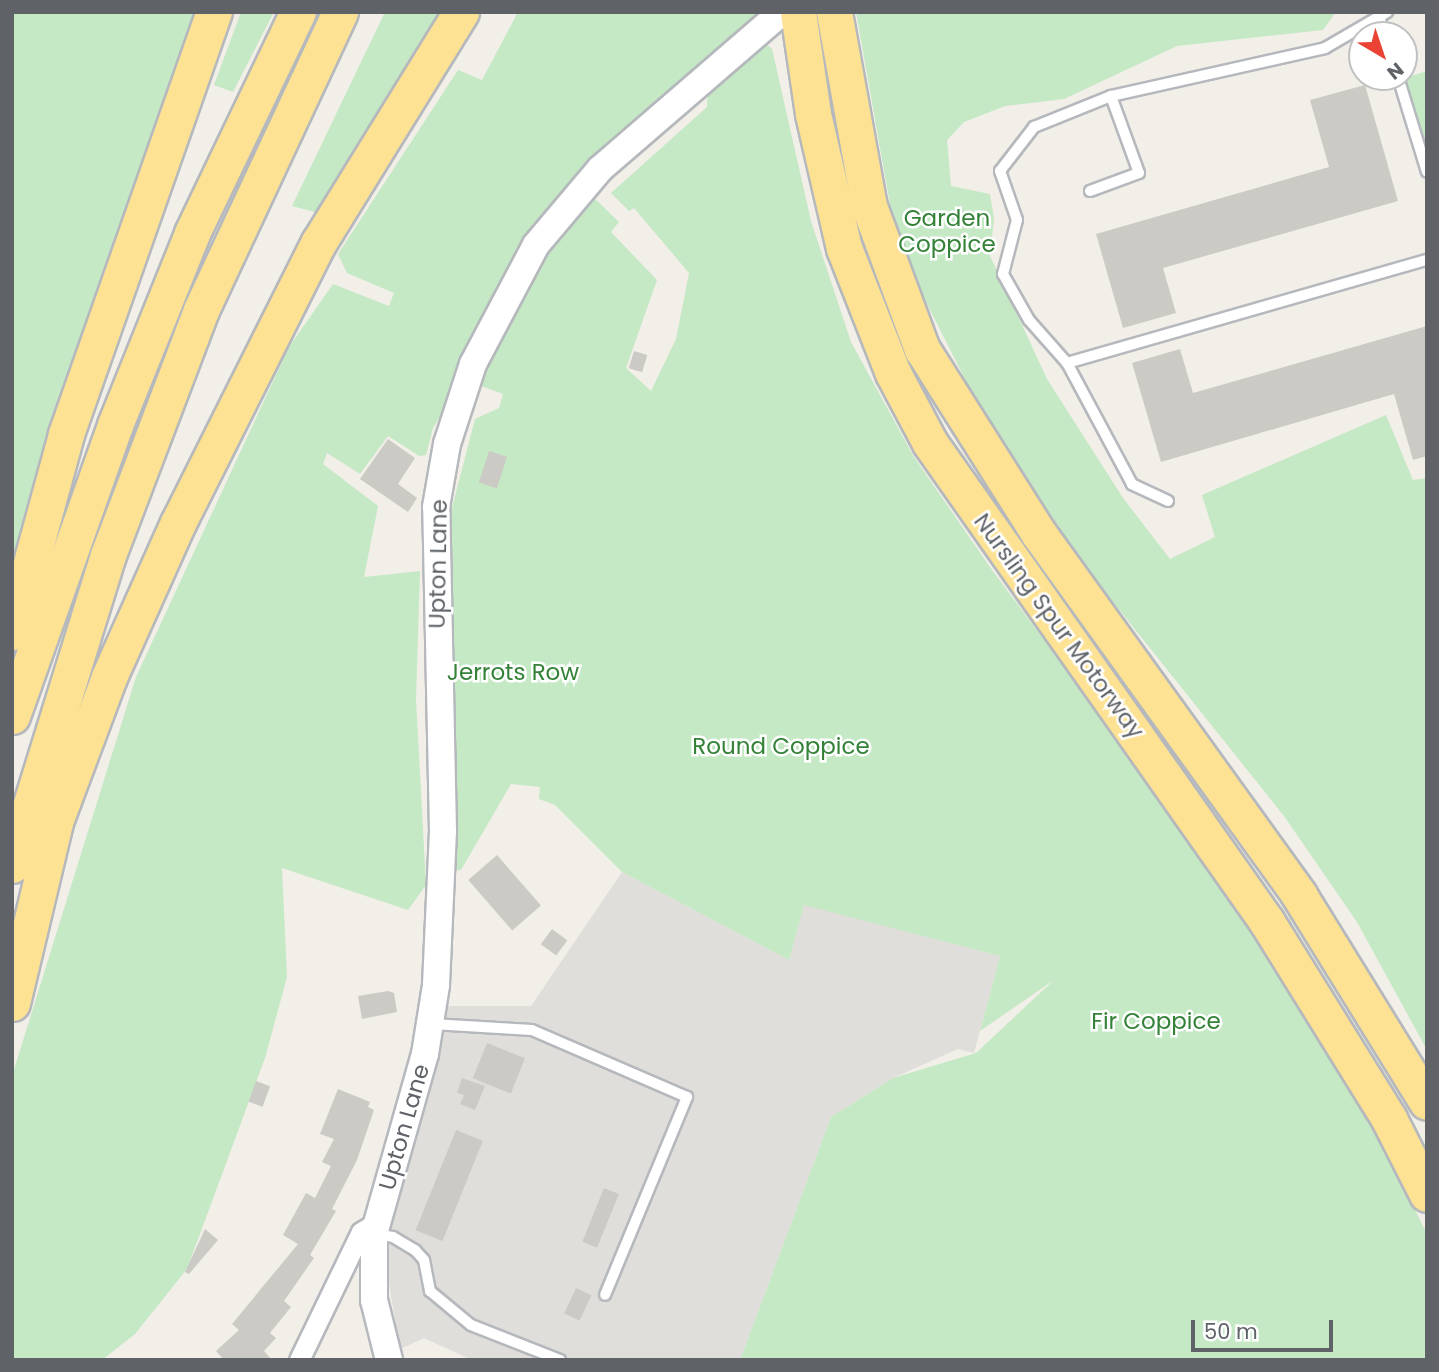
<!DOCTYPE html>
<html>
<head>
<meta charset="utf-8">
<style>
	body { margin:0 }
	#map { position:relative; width:1439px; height:1372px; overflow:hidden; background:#f1efe8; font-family:Poppins,sans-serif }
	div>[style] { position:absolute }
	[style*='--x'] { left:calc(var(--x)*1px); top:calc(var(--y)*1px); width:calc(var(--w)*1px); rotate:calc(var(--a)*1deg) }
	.industrial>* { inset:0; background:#e0deda }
	.green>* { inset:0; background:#c5e8c5 }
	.building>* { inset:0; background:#cccac5; transform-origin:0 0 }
	.roads { filter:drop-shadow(2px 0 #b5b8bc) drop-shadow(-2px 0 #b5b8bc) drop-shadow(0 2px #b5b8bc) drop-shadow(0 -2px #b5b8bc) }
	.lane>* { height:10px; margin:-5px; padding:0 5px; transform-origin:5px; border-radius:5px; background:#fff }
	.street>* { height:19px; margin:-9.5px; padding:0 9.5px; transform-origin:9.5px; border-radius:9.5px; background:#fff }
	.secondary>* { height:26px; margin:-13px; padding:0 13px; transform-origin:13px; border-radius:13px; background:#fff }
	.highway>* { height:35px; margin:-17.5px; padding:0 17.5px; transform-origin:17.5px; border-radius:17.5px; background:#fde293 }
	span { translate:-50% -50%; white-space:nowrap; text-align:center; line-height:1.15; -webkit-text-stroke:5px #fff; paint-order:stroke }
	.park-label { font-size:23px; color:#348238 }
	.street-label { font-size:23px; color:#5f6368 }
	.frame { position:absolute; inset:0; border:14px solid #5f6368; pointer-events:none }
	.north { position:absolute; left:1348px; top:21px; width:70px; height:70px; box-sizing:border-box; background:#fff; border:2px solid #bfc1c3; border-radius:50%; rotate:141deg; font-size:19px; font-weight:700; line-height:28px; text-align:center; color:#5f6368 }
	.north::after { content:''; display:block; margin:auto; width:24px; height:32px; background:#ea4335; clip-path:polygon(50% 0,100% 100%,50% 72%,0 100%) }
	.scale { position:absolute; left:1191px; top:1320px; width:142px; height:32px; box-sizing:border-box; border:4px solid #5f6368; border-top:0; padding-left:9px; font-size:21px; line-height:24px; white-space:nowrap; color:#5f6368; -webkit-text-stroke:5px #fff; paint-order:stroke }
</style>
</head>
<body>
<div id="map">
	<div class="industrial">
		<i style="clip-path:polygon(622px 872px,789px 960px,804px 904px,1000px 956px,974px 1053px,958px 1049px,893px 1078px,831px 1117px,740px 1360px,472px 1360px,424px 1338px,400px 1349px,383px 1248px,442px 1006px,531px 1006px)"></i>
	</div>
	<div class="green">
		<i style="clip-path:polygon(12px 12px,199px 12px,12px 586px)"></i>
		<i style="clip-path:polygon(241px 12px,274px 12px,233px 92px,214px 85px)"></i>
		<i style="clip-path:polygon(385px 12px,447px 12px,322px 214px,292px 206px)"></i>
		<i style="clip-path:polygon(518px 12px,770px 12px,594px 161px,433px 428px,426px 455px,419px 456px,388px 436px,360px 474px,327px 453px,323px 464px,378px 506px,364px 577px,420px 571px,416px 699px,426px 885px,408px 910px,282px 868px,287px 977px,265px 1058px,187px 1269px,135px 1334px,102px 1360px,12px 1360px,12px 1076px,136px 677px,289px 347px,333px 284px,389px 306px,394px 293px,347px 273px,338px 254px,458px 70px,482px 80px)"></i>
		<i style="clip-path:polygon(856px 12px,1336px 12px,1323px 30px,1177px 46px,1064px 99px,1005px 106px,964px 122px,947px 140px,951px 186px,990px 194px,994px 219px,990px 256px,1047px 379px,1123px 498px,1170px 559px,1215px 537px,1202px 495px,1386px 415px,1413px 480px,1427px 478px,1427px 1050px,1357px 922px,1284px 816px,1062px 538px,967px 383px,918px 286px,891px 210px)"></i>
		<i style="clip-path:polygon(761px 39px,772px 49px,811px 221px,851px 342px,914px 457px,992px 570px,1253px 920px,1359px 1097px,1427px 1234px,1427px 1360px,740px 1360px,831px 1117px,893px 1078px,976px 1053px,1054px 980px,980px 1031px,1000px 956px,804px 905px,789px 960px,622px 872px,555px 805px,539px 799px,540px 787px,511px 784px,461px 870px,448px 871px,448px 523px,475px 419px,499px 408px,503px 394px,476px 384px,540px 257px,589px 193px,619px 222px,611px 232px,657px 280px,626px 368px,651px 391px,676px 339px,689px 273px,634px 208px,629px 211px,611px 193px,707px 107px,708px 84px)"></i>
		<i style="clip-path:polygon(1427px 71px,1427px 154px,1405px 78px)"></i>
	</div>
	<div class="building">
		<i style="clip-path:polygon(1365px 85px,1398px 201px,1163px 268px,1176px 313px,1123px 328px,1096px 234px,1329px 167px,1310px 100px)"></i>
		<i style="clip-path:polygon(1427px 326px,1427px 456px,1413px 460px,1394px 394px,1161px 462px,1132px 363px,1180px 349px,1193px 393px)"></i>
		<i style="left:634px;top:351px;width:14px;height:18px;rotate:17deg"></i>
		<i style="clip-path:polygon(388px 439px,415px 458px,398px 484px,417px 498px,408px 512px,360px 479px)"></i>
		<i style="left:489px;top:451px;width:19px;height:33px;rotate:18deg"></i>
		<i style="left:497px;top:855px;width:67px;height:38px;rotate:49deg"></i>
		<i style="left:552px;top:929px;width:19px;height:19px;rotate:36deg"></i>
		<i style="clip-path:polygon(388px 991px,394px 993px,397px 1012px,362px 1019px,358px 996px)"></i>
		<i style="left:487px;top:1043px;width:41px;height:38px;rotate:22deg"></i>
		<i style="clip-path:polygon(462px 1078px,485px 1086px,475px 1110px,460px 1104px,464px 1095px,457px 1093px)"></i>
		<i style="left:256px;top:1081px;width:15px;height:22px;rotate:20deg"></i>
		<i style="clip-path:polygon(338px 1089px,370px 1102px,368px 1107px,374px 1110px,357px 1160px,332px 1209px,336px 1211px,310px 1255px,314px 1258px,284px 1301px,291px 1307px,270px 1333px,276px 1338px,264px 1351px,272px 1360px,224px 1360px,216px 1351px,239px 1330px,232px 1324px,298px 1244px,283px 1235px,306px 1193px,315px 1198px,331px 1166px,322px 1162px,334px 1139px,320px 1134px)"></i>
		<i style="left:456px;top:1130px;width:29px;height:108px;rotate:22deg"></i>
		<i style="left:604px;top:1188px;width:16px;height:58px;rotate:22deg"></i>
		<i style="clip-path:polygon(205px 1229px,218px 1240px,189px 1274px,185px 1272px)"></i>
		<i style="left:576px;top:1288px;width:17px;height:28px;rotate:25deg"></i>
	</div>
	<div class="roads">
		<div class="lane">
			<i style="--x:1379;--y:17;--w:19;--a:72"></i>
			<i style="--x:1398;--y:77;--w:99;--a:73"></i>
			<i style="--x:1090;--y:191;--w:52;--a:-20.2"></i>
			<i style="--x:1139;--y:173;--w:82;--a:-110"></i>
			<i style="--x:1067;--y:363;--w:374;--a:-16"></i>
			<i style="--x:1168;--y:501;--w:40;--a:-155"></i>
			<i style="--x:1132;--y:484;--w:137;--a:-118.2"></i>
			<i style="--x:1067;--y:363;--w:57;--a:-131.5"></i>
			<i style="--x:1029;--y:320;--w:53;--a:-119.5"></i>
			<i style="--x:1003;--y:274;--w:56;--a:-75.5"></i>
			<i style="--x:1017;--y:220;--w:52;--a:-109.1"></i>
			<i style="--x:1000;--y:171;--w:56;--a:-52.3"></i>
			<i style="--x:1034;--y:127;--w:83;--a:-21.9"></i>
			<i style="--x:1111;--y:96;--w:219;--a:-12.6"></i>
			<i style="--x:1325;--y:48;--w:72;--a:-30.1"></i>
			<i style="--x:432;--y:1024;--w:100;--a:3.4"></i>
			<i style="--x:532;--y:1030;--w:169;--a:23.4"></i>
			<i style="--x:687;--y:1097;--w:214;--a:112.5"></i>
			<i style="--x:375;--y:1234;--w:18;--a:9"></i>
			<i style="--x:393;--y:1237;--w:26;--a:31"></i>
			<i style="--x:415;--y:1250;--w:13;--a:48"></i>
			<i style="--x:424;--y:1260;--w:32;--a:79"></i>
			<i style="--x:430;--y:1291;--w:53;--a:39.7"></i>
			<i style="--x:471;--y:1325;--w:96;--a:21.5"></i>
		</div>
		<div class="street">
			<i style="--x:299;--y:1360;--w:142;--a:-64.2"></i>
			<i style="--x:361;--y:1232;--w:17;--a:-31"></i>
		</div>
		<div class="secondary">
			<i style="--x:389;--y:1360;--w:62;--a:-104"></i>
			<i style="--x:374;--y:1300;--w:66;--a:-90"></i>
			<i style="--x:374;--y:1234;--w:187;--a:-74.2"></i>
			<i style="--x:425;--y:1054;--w:70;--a:-80.9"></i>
			<i style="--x:436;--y:985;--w:154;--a:-87.4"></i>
			<i style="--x:443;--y:831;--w:324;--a:-91.2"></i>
			<i style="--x:436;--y:507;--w:64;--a:-80.1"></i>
			<i style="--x:447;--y:444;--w:84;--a:-72"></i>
			<i style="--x:473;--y:364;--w:135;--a:-62.1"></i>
			<i style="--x:536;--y:245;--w:99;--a:-49.9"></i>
			<i style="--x:600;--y:169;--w:240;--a:-40.8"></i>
		</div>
		<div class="highway">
			<i style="--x:798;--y:12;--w:103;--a:81.6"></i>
			<i style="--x:813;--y:114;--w:138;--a:77"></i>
			<i style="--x:844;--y:248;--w:134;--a:68.6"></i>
			<i style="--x:893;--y:373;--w:79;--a:62.1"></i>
			<i style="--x:930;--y:443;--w:586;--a:54.87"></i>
			<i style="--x:1267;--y:922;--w:232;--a:58.2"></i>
			<i style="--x:1389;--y:1119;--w:84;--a:63.1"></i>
			<i style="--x:834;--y:12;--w:197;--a:79.8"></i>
			<i style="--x:869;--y:206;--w:153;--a:69.7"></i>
			<i style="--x:922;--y:349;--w:219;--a:57.7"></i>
			<i style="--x:1039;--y:534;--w:445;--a:54.2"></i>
			<i style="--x:1299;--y:895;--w:243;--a:58.3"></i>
			<i style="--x:12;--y:632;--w:205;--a:-74.7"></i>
			<i style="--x:66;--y:434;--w:447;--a:-70.7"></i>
			<i style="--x:12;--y:716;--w:309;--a:-70.5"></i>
			<i style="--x:115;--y:425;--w:207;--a:-68.1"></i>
			<i style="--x:192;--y:233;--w:245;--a:-64.4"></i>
			<i style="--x:12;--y:865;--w:325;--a:-72.8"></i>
			<i style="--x:108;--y:555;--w:262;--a:-69.2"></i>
			<i style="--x:201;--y:310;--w:329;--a:-65"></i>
			<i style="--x:12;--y:1003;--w:189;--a:-76.6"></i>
			<i style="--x:56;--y:819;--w:152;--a:-69.5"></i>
			<i style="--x:109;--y:677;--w:169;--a:-65.9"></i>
			<i style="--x:178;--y:523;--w:314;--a:-63.4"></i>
			<i style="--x:319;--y:242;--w:270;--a:-58.3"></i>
		</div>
	</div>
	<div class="park-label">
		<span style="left:947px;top:231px">Garden<br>Coppice</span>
		<span style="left:513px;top:672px">Jerrots Row</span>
		<span style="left:781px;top:746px">Round Coppice</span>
		<span style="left:1156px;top:1021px">Fir Coppice</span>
	</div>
	<div class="street-label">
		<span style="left:438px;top:564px;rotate:-89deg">Upton Lane</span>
		<span style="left:1059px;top:626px;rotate:54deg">Nursling Spur Motorway</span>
		<span style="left:404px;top:1127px;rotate:-74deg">Upton Lane</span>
	</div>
	<div class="frame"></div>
	<div class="north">N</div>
	<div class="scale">50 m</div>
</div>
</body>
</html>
